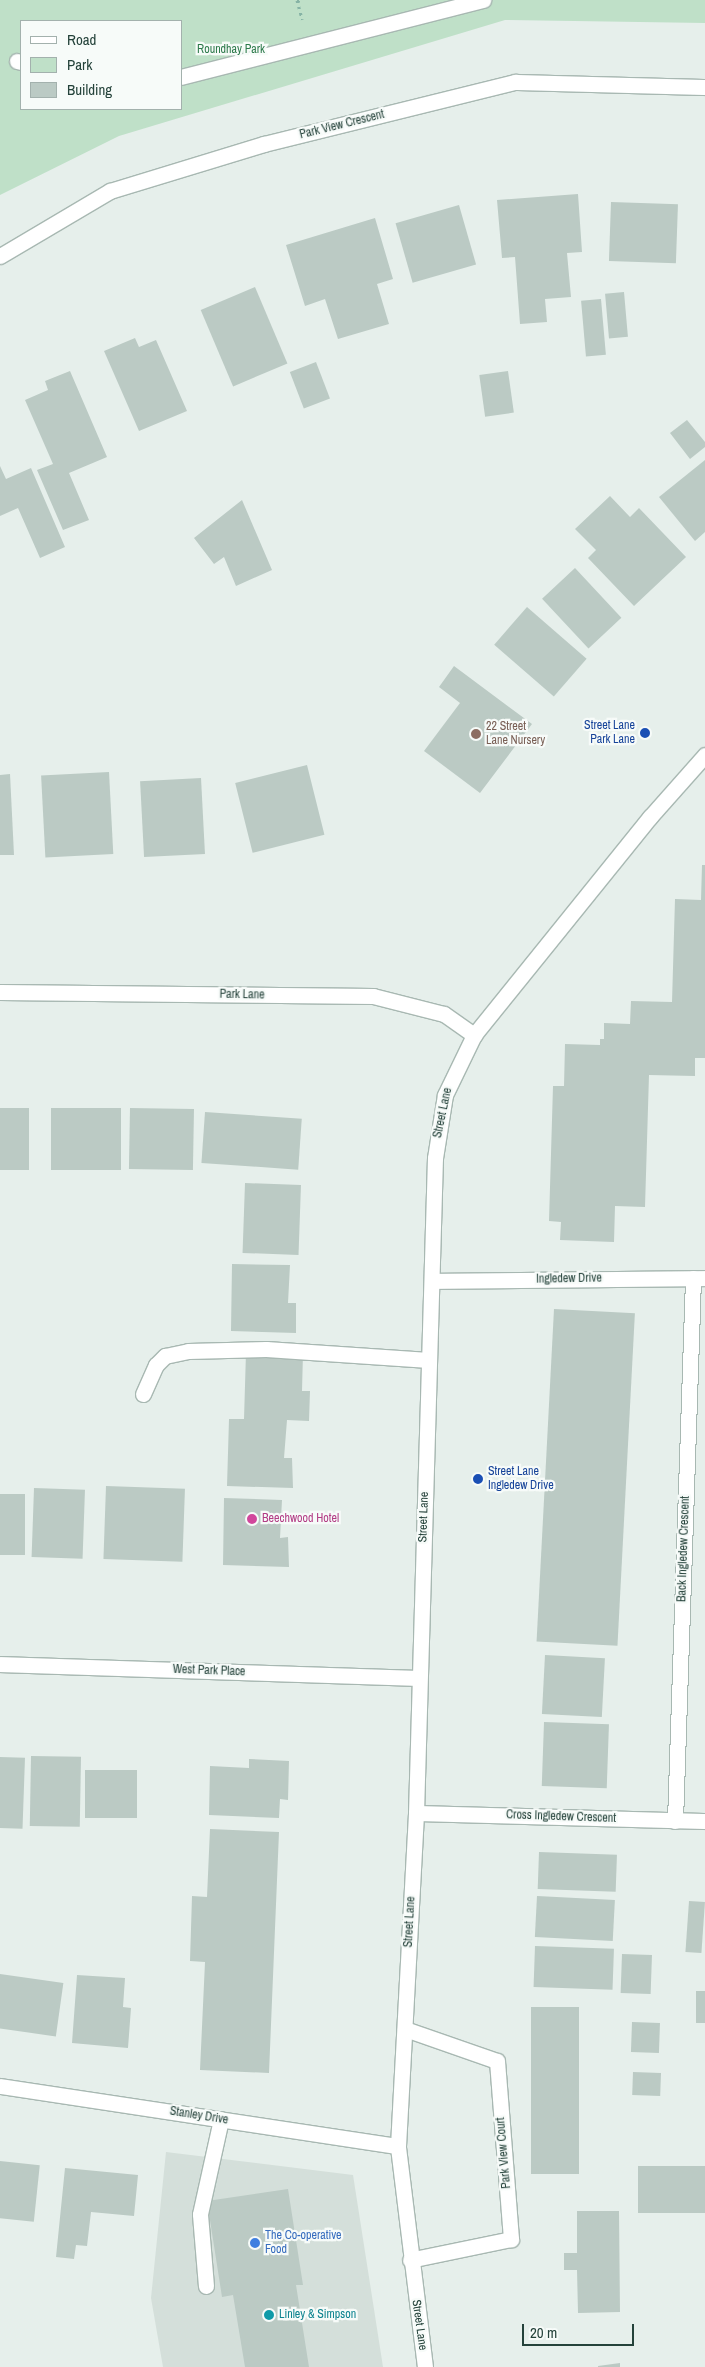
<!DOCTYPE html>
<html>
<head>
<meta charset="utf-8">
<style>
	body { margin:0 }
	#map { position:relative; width:705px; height:2367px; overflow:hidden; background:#e6efeb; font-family:"Archivo Narrow",sans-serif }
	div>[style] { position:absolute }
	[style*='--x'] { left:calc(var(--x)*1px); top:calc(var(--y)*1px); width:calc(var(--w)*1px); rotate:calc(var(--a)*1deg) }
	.built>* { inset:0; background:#d4dfda }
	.green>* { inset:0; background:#bfe0c8 }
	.building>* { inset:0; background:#bbcac4; transform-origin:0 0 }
	.path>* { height:3px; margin-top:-1.5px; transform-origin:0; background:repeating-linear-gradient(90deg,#86b3a5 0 2.5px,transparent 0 6.5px) }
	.roads { filter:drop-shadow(1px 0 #a8b8b2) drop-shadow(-1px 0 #a8b8b2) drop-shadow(0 1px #a8b8b2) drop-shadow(0 -1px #a8b8b2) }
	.minor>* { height:15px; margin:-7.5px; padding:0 7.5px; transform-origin:7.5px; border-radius:7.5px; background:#fff }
	.dots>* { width:14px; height:14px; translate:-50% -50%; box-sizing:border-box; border:2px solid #f7fbf9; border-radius:50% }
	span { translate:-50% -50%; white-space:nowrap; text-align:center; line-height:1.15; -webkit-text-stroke:4.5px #f7fbf9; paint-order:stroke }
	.park-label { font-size:12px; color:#2d7a4b }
	.street-label { font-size:12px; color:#24423a }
	.transit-label { font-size:12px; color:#164399 }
	.right { translate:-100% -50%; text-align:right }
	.left { translate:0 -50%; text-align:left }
	.education-label { font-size:12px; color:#785e54 }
	.hotel-label { font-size:12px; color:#b23c85 }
	.shop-label { font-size:12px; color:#366cbe }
	.culture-label { font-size:12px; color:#0d838f }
	.legend { position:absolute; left:20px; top:20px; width:162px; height:90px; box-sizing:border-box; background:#f7fbf9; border:1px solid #a3b1ad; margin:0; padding:6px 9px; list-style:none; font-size:15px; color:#24423a }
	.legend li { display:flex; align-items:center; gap:10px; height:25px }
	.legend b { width:25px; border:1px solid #a3b1ad }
	.scale { position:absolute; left:522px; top:2324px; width:112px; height:22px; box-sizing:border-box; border:2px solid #24423a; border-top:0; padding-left:6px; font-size:15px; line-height:18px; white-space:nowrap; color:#24423a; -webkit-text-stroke:4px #f7fbf9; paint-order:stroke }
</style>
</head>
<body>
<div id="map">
	<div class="built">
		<i style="clip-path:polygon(166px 2152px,353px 2175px,383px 2367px,163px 2367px,151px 2298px)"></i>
	</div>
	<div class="green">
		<i style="clip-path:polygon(evenodd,0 0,705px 0,705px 23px,505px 20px,119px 136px,0 195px,0 0,21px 21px,181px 21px,181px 109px,21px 109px,21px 21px)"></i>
	</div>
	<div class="building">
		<i style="clip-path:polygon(578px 194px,582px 252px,567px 253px,571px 297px,545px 299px,547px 322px,520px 324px,515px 257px,502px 258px,497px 200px)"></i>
		<i style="left:611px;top:202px;width:67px;height:59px;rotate:2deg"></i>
		<i style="left:459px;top:205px;width:62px;height:66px;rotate:74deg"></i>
		<i style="clip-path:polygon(375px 218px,393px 279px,377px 284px,389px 324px,338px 339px,325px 299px,305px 306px,286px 245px)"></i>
		<i style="left:255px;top:287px;width:83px;height:59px;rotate:67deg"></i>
		<i style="left:624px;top:292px;width:45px;height:19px;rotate:85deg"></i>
		<i style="left:601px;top:299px;width:56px;height:20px;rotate:85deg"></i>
		<i style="clip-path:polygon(135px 338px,139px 347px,156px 340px,187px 411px,139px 431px,104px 351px)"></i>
		<i style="left:316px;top:362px;width:39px;height:28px;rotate:69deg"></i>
		<i style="clip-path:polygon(70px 371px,107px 457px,69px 473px,89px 520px,63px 530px,37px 470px,53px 464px,25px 400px,48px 390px,45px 381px)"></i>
		<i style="left:508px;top:371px;width:42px;height:29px;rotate:82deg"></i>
		<i style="clip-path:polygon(687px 420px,705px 442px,705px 447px,690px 459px,670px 433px)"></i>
		<i style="clip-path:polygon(705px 460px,705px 532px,695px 541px,659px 497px)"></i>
		<i style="clip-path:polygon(0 466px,6px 479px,31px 468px,65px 547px,40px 558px,18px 508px,0 516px)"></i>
		<i style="clip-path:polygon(610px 496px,630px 517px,639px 508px,686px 557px,634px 606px,588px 558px,596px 550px,575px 529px)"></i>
		<i style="clip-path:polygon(242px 500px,272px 570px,236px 586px,224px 557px,214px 564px,194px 538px)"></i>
		<i style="left:575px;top:568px;width:68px;height:45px;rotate:47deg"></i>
		<i style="left:527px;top:607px;width:79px;height:50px;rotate:41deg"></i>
		<i style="clip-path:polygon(454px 666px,532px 724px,480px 793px,424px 751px,460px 703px,439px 687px)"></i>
		<i style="left:307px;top:765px;width:72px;height:74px;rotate:76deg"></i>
		<i style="left:109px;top:772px;width:82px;height:68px;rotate:87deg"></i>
		<i style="clip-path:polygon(10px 774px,14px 855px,0 855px,0 775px)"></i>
		<i style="left:201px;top:778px;width:76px;height:61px;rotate:87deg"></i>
		<i style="clip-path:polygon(702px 865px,705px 865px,705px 1058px,695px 1058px,695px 1076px,649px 1075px,645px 1207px,615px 1206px,614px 1242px,560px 1240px,561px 1222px,549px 1221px,553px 1086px,564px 1086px,565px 1044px,600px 1045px,600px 1039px,604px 1039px,604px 1023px,630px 1024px,631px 1001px,672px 1002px,675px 899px,701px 900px)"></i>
		<i style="left:0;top:1108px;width:29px;height:62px"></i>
		<i style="left:51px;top:1108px;width:70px;height:62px"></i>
		<i style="left:130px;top:1108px;width:64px;height:61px;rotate:1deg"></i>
		<i style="left:205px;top:1112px;width:97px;height:51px;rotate:4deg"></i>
		<i style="left:245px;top:1183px;width:56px;height:70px;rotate:2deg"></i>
		<i style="clip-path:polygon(232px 1264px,290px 1265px,288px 1303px,296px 1303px,296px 1333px,231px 1331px)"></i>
		<i style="left:554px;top:1309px;width:81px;height:333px;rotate:3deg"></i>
		<i style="clip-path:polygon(246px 1352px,303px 1353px,302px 1391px,310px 1391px,309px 1421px,287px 1420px,284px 1458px,292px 1458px,293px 1488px,227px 1486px,229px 1419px,244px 1419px)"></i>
		<i style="left:106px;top:1486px;width:79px;height:73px;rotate:2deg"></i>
		<i style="left:34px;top:1488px;width:51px;height:69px;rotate:2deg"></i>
		<i style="left:0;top:1494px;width:25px;height:61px"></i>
		<i style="clip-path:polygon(224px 1498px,282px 1500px,280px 1538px,288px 1537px,289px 1567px,223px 1565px)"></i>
		<i style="left:545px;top:1655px;width:60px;height:59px;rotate:3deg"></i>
		<i style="left:544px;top:1722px;width:65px;height:64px;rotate:2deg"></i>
		<i style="left:31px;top:1756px;width:50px;height:70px;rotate:1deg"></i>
		<i style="left:0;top:1757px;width:25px;height:71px;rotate:2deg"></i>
		<i style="clip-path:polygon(249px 1759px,289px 1761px,288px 1800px,280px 1799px,279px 1818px,209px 1815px,210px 1766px,249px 1768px)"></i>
		<i style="left:85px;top:1770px;width:52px;height:48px"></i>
		<i style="clip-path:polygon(210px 1829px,279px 1832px,269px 2073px,200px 2070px,205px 1962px,190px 1961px,192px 1896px,207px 1897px)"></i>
		<i style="left:539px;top:1852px;width:78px;height:37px;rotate:2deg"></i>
		<i style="left:537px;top:1896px;width:78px;height:41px;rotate:3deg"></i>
		<i style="left:689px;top:1901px;width:16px;height:51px;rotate:4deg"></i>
		<i style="left:535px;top:1946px;width:79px;height:41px;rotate:2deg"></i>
		<i style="left:622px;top:1954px;width:30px;height:39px;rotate:2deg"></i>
		<i style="left:0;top:1974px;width:64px;height:54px;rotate:8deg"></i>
		<i style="clip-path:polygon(77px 1975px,125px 1978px,123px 2007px,131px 2008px,128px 2048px,72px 2043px)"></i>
		<i style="left:696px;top:1991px;width:9px;height:32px"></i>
		<i style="left:531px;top:2007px;width:48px;height:167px"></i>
		<i style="left:632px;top:2022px;width:28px;height:30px;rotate:2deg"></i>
		<i style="left:633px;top:2072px;width:28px;height:23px;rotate:2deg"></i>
		<i style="left:0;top:2161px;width:40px;height:57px;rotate:6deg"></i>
		<i style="left:638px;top:2166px;width:67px;height:47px"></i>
		<i style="clip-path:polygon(65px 2168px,138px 2175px,134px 2216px,91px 2212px,87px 2246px,76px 2245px,74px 2259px,56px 2257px)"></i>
		<i style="clip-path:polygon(288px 2189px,303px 2285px,296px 2285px,309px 2367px,245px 2367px,233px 2295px,222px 2297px,207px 2201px)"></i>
		<i style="clip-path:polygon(577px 2211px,619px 2211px,620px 2312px,578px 2313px,577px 2270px,564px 2270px,564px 2253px,577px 2253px)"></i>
		<i style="clip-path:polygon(620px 2363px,620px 2367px,598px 2367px,598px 2366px)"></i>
	</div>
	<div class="path">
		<i style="--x:297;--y:0;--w:20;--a:75"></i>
		<i style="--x:297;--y:1;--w:6;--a:-9"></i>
	</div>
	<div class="roads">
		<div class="minor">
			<i style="--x:17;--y:61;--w:4;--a:14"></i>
			<i style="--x:181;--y:77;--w:312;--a:-14.3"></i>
			<i style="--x:0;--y:256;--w:128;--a:-30.6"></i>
			<i style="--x:110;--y:191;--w:161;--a:-17"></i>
			<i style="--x:264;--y:144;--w:259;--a:-13.9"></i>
			<i style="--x:515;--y:82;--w:190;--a:1.5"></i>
			<i style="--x:0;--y:992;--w:373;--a:0.6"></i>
			<i style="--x:373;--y:996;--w:73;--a:14.2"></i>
			<i style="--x:444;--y:1014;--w:37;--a:35"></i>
			<i style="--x:432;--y:1281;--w:273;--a:-0.6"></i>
			<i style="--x:143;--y:1394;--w:32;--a:-66"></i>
			<i style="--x:156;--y:1365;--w:13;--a:-45"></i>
			<i style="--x:165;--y:1356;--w:24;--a:-12"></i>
			<i style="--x:188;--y:1351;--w:78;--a:-1.5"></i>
			<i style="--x:266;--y:1349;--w:163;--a:3.9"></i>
			<i style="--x:0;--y:1664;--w:419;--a:1.9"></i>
			<i style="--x:416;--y:1813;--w:289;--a:1.6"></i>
			<i style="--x:675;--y:1821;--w:543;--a:-88.1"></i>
			<i style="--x:405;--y:2029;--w:97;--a:19.2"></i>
			<i style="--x:497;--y:2061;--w:179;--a:85.5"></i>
			<i style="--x:511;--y:2239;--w:103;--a:168.3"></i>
			<i style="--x:0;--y:2086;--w:402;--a:8.6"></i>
			<i style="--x:206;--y:2286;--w:72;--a:-94.8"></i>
			<i style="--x:200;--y:2214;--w:97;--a:-77.5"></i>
			<i style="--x:425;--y:2367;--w:223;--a:-97"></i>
			<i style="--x:398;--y:2146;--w:333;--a:-86.9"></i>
			<i style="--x:416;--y:1813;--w:655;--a:-88.34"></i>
			<i style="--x:435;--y:1158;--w:64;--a:-81"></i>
			<i style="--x:445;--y:1095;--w:67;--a:-64.2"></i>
			<i style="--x:474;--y:1035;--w:280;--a:-51.1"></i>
			<i style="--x:650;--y:817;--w:83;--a:-48.4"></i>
		</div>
	</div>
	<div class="dots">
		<i style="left:645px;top:733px;background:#1a4fb4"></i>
		<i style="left:476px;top:734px;background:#8d6e63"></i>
		<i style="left:478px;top:1479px;background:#1a4fb4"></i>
		<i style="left:252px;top:1519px;background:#d1479c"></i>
		<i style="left:255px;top:2243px;background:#3f7fe0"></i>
		<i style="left:269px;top:2315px;background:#0f9aa8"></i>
	</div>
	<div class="park-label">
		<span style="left:231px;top:50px">Roundhay Park</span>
	</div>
	<div class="street-label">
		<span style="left:342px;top:125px;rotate:-14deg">Park View Crescent</span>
		<span style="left:242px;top:995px;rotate:1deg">Park Lane</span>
		<span style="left:443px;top:1113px;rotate:-78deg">Street Lane</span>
		<span style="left:569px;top:1279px;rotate:-1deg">Ingledew Drive</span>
		<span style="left:424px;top:1517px;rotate:-88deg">Street Lane</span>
		<span style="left:684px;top:1549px;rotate:-88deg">Back Ingledew Crescent</span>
		<span style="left:209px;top:1671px;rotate:2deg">West Park Place</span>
		<span style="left:561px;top:1817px;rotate:2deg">Cross Ingledew Crescent</span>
		<span style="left:410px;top:1922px;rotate:-87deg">Street Lane</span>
		<span style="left:199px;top:2116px;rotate:9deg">Stanley Drive</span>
		<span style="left:504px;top:2153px;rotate:-95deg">Park View Court</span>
		<span style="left:419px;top:2325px;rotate:82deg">Street Lane</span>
	</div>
	<div class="transit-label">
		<span class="right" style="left:635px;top:733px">Street Lane<br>Park Lane</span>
		<span class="left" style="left:488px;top:1479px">Street Lane<br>Ingledew Drive</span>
	</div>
	<div class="education-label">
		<span class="left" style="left:486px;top:734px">22 Street<br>Lane Nursery</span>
	</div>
	<div class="hotel-label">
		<span class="left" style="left:262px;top:1519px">Beechwood Hotel</span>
	</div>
	<div class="shop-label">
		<span class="left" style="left:265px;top:2243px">The Co-operative<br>Food</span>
	</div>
	<div class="culture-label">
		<span class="left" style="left:279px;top:2315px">Linley &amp; Simpson</span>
	</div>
	<ul class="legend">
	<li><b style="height:6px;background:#fff"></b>Road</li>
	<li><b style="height:14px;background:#bfe0c8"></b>Park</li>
	<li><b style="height:14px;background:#bbcac4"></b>Building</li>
	</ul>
	<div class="scale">20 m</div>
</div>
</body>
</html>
